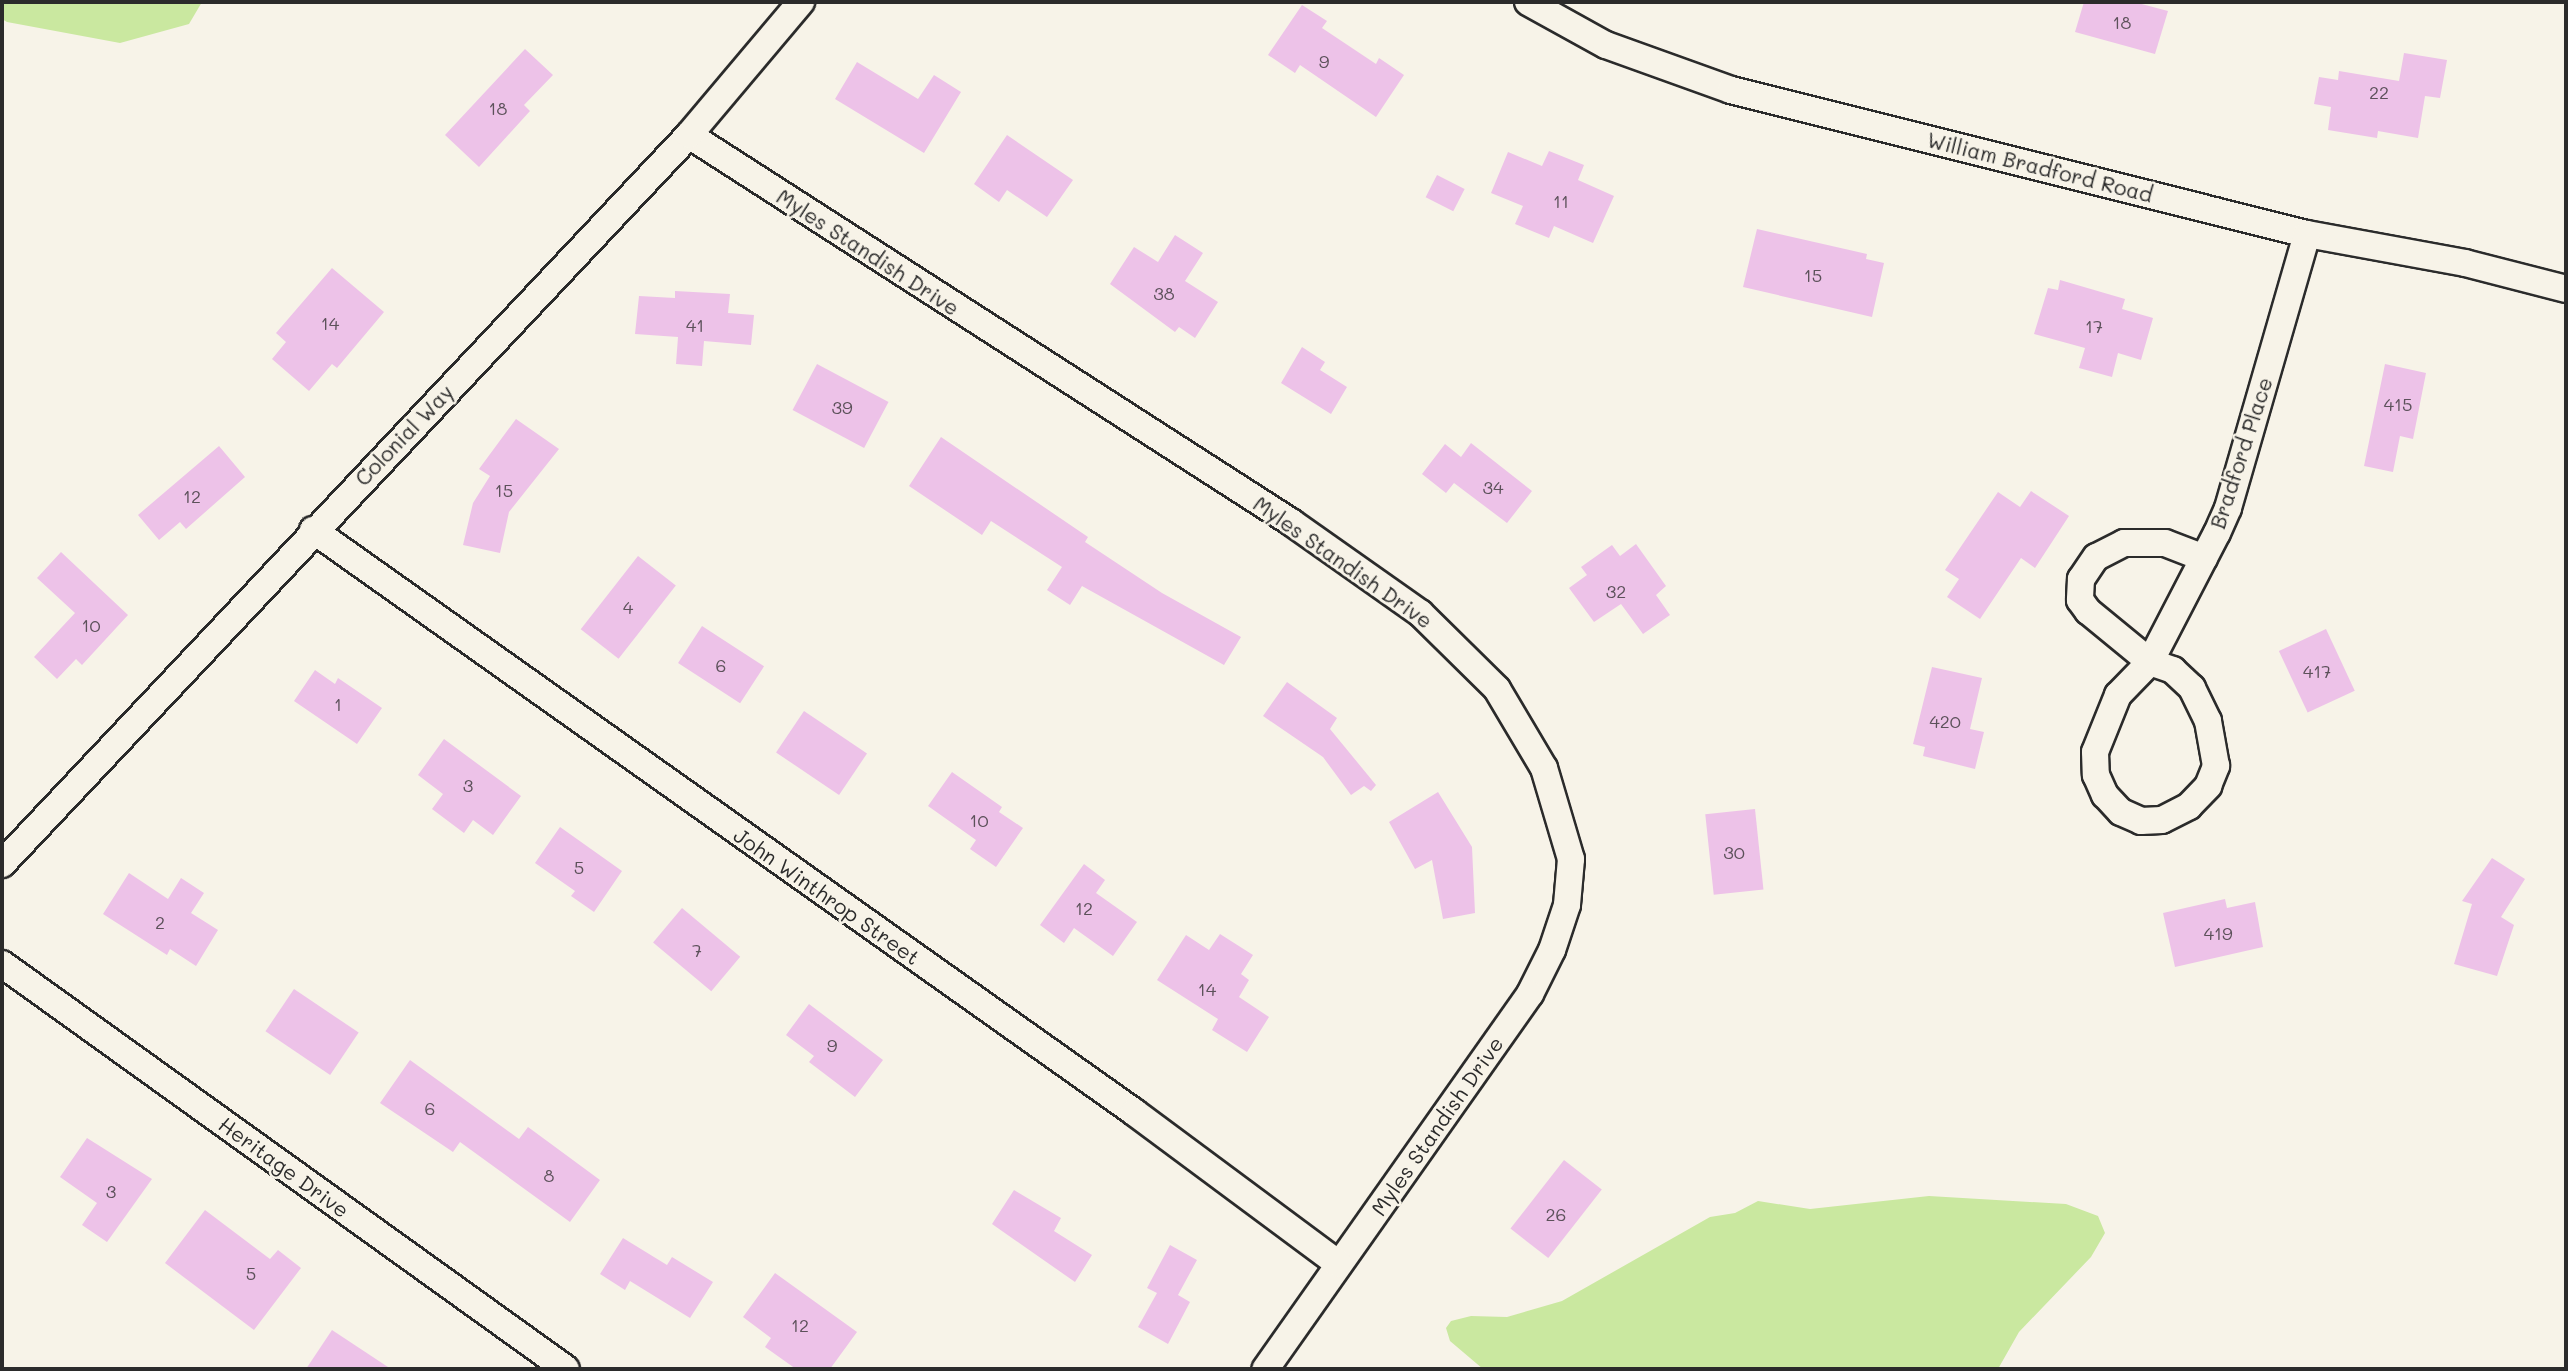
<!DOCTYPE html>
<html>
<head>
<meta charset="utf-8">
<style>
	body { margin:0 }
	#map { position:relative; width:2568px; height:1371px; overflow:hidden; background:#f7f3e8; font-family:Mali,sans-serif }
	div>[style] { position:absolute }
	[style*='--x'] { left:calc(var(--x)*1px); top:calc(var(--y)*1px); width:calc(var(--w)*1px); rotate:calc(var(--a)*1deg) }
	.green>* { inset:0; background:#cae8a0 }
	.building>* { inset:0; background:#edc2e8; transform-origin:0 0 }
	.roads { filter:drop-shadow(2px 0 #2b2b2b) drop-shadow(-2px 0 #2b2b2b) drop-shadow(0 2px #2b2b2b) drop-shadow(0 -2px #2b2b2b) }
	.street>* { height:26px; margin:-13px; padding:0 13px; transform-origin:13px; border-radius:13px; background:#f7f3e8 }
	span { translate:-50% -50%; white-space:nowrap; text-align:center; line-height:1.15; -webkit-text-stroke:5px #f7f3e8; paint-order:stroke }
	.number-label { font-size:18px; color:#5c515a }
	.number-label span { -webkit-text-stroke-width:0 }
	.street-label { font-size:21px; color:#2b2b2b }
	.frame { position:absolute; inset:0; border:4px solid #2b2b2b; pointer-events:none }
</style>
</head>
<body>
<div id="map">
	<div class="green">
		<i style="clip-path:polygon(2px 2px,202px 2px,189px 24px,120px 43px,7px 22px,2px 19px)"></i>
		<i style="clip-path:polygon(1929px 1196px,2066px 1204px,2098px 1216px,2105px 1233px,2091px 1257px,2019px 1332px,1998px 1369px,1483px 1369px,1450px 1341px,1446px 1328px,1451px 1321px,1471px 1316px,1507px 1317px,1562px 1301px,1710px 1217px,1735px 1213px,1758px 1201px,1810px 1209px)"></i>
	</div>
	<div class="building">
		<i style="clip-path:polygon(2084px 2px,2134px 2px,2168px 11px,2155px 54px,2075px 32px)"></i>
		<i style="clip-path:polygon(1302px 5px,1327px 21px,1322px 28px,1376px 64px,1379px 58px,1404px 75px,1376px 117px,1300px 65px,1295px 73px,1268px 55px)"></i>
		<i style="clip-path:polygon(525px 49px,553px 75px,524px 105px,530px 111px,479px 167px,445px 135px)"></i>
		<i style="clip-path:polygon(2404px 53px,2447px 60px,2440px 98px,2425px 96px,2418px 138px,2378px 131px,2377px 138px,2328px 130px,2331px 107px,2314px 104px,2319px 77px,2338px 80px,2339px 71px,2399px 81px)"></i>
		<i style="clip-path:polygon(857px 62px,918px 99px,934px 75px,961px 92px,924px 153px,835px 99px)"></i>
		<i style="clip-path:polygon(1007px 135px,1073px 180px,1047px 217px,1007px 190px,999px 202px,974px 184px)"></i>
		<i style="clip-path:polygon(1549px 151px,1584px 165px,1578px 180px,1614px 196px,1593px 243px,1554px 226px,1549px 238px,1515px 224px,1523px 206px,1491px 193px,1508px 152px,1542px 166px)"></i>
		<i style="left:1437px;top:175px;width:31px;height:25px;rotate:27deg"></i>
		<i style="clip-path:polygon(1757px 229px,1867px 254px,1866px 259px,1884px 263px,1872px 317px,1743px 287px)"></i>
		<i style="clip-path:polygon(1175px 235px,1203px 253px,1185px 281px,1218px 302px,1195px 338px,1179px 327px,1175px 332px,1110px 284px,1134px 247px,1158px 262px)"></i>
		<i style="clip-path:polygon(332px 268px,384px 312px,337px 368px,332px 364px,309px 391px,272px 359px,286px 342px,276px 333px)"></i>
		<i style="clip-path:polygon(2060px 280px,2125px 299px,2122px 309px,2153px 318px,2141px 360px,2118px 353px,2112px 377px,2079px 368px,2085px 348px,2034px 334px,2048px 288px,2058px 290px)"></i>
		<i style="clip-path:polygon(675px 291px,730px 294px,728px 313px,754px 315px,751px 345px,704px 341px,702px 366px,676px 364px,678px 337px,635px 334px,639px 296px,675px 298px)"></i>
		<i style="clip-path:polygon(1302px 347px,1325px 362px,1320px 370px,1347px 387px,1331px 414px,1281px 383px)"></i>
		<i style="left:817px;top:364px;width:81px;height:52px;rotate:28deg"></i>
		<i style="clip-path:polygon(2385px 364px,2426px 373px,2413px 439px,2400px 436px,2393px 472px,2364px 466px)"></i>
		<i style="clip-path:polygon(516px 419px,559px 449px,509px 512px,500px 553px,463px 545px,473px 503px,490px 476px,479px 469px)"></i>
		<i style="clip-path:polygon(941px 437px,1088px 537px,1085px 542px,1162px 593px,1241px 637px,1224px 665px,1082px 586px,1070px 605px,1047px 590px,1062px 567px,991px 521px,982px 535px,909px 486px)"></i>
		<i style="clip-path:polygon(1471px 443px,1532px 491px,1507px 523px,1454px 483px,1446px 493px,1422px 474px,1445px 444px,1461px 457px)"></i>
		<i style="clip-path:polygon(219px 446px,245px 477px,186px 529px,180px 522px,159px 540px,138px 515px)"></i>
		<i style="clip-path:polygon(2031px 491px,2069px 516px,2035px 568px,2021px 558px,1980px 619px,1947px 597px,1959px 579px,1945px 570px,1998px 492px,2020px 507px)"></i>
		<i style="clip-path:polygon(1636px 544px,1666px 586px,1656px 595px,1670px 615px,1643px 634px,1621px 604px,1594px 622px,1569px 588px,1587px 575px,1581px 567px,1612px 545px,1620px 556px)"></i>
		<i style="clip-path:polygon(61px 552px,128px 615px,82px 665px,76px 659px,57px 679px,34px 657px,75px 613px,37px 578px)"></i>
		<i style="left:638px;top:556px;width:48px;height:93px;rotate:38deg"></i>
		<i style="left:702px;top:626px;width:74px;height:44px;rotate:33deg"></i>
		<i style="left:2326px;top:629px;width:68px;height:52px;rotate:65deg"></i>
		<i style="clip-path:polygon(1932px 667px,1982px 678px,1970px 729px,1984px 732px,1975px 769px,1923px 756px,1925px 747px,1913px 744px)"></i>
		<i style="clip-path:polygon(315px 670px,335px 684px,338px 678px,382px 708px,357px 744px,294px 701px)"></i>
		<i style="clip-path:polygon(1287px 682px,1337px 718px,1330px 729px,1376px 785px,1371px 791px,1364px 786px,1351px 795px,1323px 757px,1263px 716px)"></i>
		<i style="left:804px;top:711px;width:76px;height:50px;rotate:34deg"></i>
		<i style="clip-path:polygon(444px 739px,521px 796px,493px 835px,473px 820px,464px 833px,432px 809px,443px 794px,418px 775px)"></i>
		<i style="clip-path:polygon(952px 772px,1002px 807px,999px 812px,1023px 828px,996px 867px,970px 849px,976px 840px,928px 806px)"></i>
		<i style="clip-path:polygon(1438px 792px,1472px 847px,1475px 913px,1443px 919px,1432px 860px,1415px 869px,1389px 822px)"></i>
		<i style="left:1755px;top:809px;width:81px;height:50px;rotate:84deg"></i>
		<i style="clip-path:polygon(560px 827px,622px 871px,594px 912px,571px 896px,575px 891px,535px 863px)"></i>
		<i style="clip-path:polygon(2492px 858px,2525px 879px,2501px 917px,2514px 925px,2497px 976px,2454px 964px,2472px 904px,2462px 901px)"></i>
		<i style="clip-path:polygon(1084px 864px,1105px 880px,1096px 893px,1137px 922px,1113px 956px,1074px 928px,1064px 943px,1040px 925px)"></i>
		<i style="clip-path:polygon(129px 873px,168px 899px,181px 878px,204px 893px,191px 913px,218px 930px,196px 966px,170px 949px,167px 955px,103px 914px)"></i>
		<i style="clip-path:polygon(2225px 899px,2227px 908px,2255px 902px,2263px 947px,2175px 967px,2163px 913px)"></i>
		<i style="left:682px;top:908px;width:76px;height:45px;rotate:40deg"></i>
		<i style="clip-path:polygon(1220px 934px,1253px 955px,1241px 974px,1249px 980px,1239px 997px,1269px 1017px,1247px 1052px,1212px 1030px,1218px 1019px,1157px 980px,1186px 935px,1209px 950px)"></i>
		<i style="left:294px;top:989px;width:78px;height:51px;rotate:34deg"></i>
		<i style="clip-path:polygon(809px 1004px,883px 1060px,855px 1097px,809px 1062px,814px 1056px,786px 1035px)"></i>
		<i style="clip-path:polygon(410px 1060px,519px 1139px,528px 1127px,600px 1180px,570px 1222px,460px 1142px,453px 1152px,380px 1103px)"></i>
		<i style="clip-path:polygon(87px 1138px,152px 1179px,107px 1242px,82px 1225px,97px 1203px,60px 1177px)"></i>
		<i style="left:1564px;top:1160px;width:48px;height:87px;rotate:38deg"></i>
		<i style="clip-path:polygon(1014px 1190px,1061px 1218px,1054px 1231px,1092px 1255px,1075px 1282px,992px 1224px)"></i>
		<i style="clip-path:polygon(205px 1210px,270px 1259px,278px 1250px,301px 1268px,254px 1330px,165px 1263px)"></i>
		<i style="clip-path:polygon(623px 1238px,667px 1265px,672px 1257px,713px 1282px,690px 1318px,630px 1281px,625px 1290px,600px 1274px)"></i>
		<i style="clip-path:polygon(1170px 1245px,1197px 1260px,1178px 1295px,1190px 1302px,1168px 1344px,1138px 1327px,1157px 1293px,1147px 1288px)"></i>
		<i style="clip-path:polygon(775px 1273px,857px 1332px,830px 1369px,796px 1369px,765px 1347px,771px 1338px,743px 1317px)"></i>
		<i style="clip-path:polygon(332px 1330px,391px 1369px,306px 1369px)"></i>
	</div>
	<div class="roads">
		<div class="street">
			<i style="--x:1528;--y:2;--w:89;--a:28.9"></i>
			<i style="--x:1606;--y:45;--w:133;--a:19.8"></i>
			<i style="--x:1731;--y:90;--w:594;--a:14.04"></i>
			<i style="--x:2307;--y:234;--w:161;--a:10.4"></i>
			<i style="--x:2465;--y:263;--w:104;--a:14.4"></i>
			<i style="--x:689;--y:135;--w:716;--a:32.74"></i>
			<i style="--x:1291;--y:522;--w:158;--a:35.2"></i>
			<i style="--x:1420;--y:613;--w:108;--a:44.6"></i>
			<i style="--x:1497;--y:689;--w:92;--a:59.3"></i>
			<i style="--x:1544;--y:768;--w:95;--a:73.5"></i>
			<i style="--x:1571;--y:859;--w:46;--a:95"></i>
			<i style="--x:1567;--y:905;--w:47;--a:108.4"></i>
			<i style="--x:1552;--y:950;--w:49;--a:116.6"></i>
			<i style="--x:1530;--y:994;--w:459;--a:125.2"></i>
			<i style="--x:313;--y:530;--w:1006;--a:35.33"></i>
			<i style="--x:1134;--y:1112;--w:255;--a:36.6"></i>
			<i style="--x:2204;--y:558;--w:42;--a:-159"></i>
			<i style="--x:2165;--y:543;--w:41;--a:180"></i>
			<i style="--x:2124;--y:543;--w:31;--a:153"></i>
			<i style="--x:2096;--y:557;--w:27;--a:124"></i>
			<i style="--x:2081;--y:579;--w:21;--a:93"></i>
			<i style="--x:2080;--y:600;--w:14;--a:54"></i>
			<i style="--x:2088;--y:611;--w:80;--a:39.4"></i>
			<i style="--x:2150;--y:662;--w:46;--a:134.1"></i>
			<i style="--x:2118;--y:695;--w:61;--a:112"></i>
			<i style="--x:2095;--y:752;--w:23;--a:88"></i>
			<i style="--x:2096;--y:775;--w:22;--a:66"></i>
			<i style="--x:2105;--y:795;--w:23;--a:47"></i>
			<i style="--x:2121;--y:812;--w:22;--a:24"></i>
			<i style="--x:2141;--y:821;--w:21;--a:-3"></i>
			<i style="--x:2162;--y:820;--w:30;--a:-27"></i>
			<i style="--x:2189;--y:806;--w:28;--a:-46"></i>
			<i style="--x:2208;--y:786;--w:22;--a:-68"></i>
			<i style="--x:2216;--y:766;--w:46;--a:-100.1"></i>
			<i style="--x:2208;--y:721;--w:37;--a:-116"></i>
			<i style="--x:2192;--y:688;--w:26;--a:-137"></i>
			<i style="--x:2173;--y:670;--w:24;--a:-161"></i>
			<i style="--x:2150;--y:662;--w:145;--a:-62.6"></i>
			<i style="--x:2217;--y:533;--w:27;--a:-66"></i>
			<i style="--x:2228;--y:508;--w:285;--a:-73.9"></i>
			<i style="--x:2;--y:864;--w:1002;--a:-46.7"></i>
			<i style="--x:689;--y:135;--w:174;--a:-49.9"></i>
			<i style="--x:2;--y:964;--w:694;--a:35.68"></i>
		</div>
	</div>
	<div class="number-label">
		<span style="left:2122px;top:22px">18</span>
		<span style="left:1324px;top:61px">9</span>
		<span style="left:2379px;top:92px">22</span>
		<span style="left:498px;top:108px">18</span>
		<span style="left:1561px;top:201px">11</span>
		<span style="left:1813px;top:275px">15</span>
		<span style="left:1164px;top:293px">38</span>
		<span style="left:330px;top:323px">14</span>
		<span style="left:695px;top:325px">41</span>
		<span style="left:2094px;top:326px">17</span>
		<span style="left:2398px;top:404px">415</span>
		<span style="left:842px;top:407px">39</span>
		<span style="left:1493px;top:487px">34</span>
		<span style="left:504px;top:490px">15</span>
		<span style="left:192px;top:496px">12</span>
		<span style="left:1616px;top:591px">32</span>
		<span style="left:628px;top:607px">4</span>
		<span style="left:91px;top:625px">10</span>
		<span style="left:721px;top:665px">6</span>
		<span style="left:2317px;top:671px">417</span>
		<span style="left:338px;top:704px">1</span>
		<span style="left:1945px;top:721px">420</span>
		<span style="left:468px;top:785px">3</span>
		<span style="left:979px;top:820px">10</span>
		<span style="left:1734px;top:852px">30</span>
		<span style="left:579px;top:867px">5</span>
		<span style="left:1084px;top:908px">12</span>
		<span style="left:160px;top:922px">2</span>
		<span style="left:2218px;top:933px">419</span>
		<span style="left:697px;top:950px">7</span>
		<span style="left:1207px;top:989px">14</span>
		<span style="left:832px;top:1045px">9</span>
		<span style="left:430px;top:1108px">6</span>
		<span style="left:549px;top:1175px">8</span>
		<span style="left:111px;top:1191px">3</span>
		<span style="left:1556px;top:1214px">26</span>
		<span style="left:251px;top:1273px">5</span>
		<span style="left:800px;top:1325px">12</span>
	</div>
	<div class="street-label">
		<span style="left:2040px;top:167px;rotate:14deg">William Bradford Road</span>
		<span style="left:868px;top:252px;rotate:33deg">Myles Standish Drive</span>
		<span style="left:404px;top:435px;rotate:-46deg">Colonial Way</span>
		<span style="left:2241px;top:453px;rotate:-72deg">Bradford Place</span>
		<span style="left:1343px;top:562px;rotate:35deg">Myles Standish Drive</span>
		<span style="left:827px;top:896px;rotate:35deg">John Winthrop Street</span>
		<span style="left:1437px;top:1126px;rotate:-55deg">Myles Standish Drive</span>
		<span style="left:284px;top:1167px;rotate:36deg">Heritage Drive</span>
	</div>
	<div class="frame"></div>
</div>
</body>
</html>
